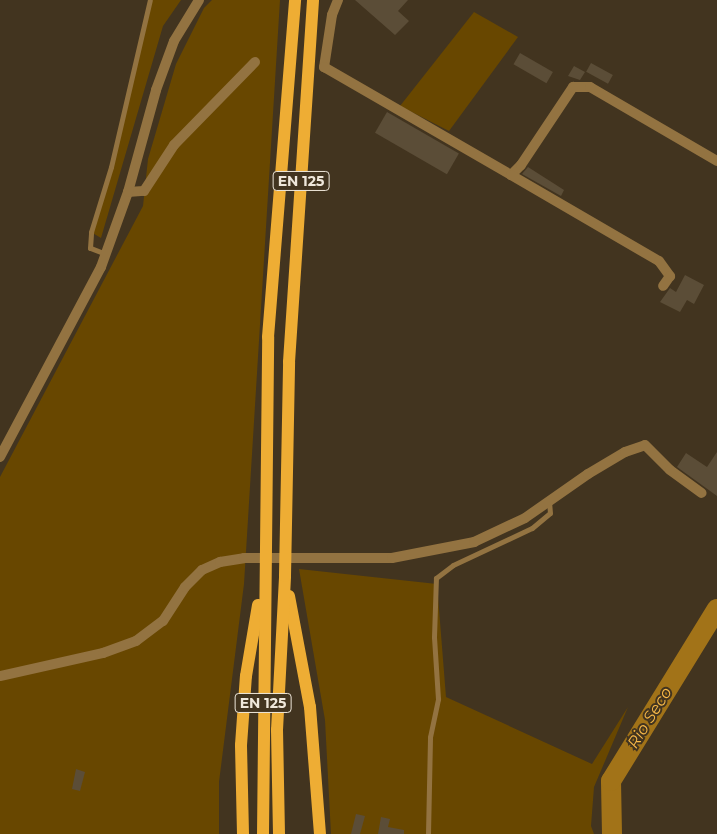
<!DOCTYPE html>
<html>
<head>
<meta charset="utf-8">
<style>
	body { margin:0 }
	#map { position:relative; width:717px; height:834px; overflow:hidden; background:#42341f; font-family:Montserrat,sans-serif }
	div>[style] { position:absolute }
	[style*='--x'] { left:calc(var(--x)*1px); top:calc(var(--y)*1px); width:calc(var(--w)*1px); rotate:calc(var(--a)*1deg) }
	.green>* { inset:0; background:#684700 }
	.river>* { height:20px; margin:-10px; padding:0 10px; transform-origin:10px; border-radius:10px; background:#a27318 }
	.building>* { inset:0; background:#5b4d37; transform-origin:0 0 }
	.service>* { height:5px; margin:-2.5px; padding:0 2.5px; transform-origin:2.5px; border-radius:2.5px; background:#937341 }
	.minor>* { height:10px; margin:-5px; padding:0 5px; transform-origin:5px; border-radius:5px; background:#937341 }
	.tertiary>* { height:10px; margin:-5px; padding:0 5px; transform-origin:5px; border-radius:5px; background:#937341 }
	.primary>* { height:12px; margin:-6px; padding:0 6px; transform-origin:6px; border-radius:6px; background:#eead34 }
	span { translate:-50% -50%; white-space:nowrap; text-align:center; line-height:1.15; -webkit-text-stroke:4px #42341f; paint-order:stroke }
	.shield-label span { padding:1px 4px; background:#42341f; border:1px solid; border-radius:4px; -webkit-text-stroke-width:0 }
	.shield-label { font-size:14px; color:#efe7da; font-weight:700 }
	.water-label { font-size:16px; color:#f8b948; font-style:italic }
</style>
</head>
<body>
<div id="map">
	<div class="green">
		<i style="clip-path:polygon(150px 0,181px 0,163px 26px,101px 238px,91px 232px,111px 167px)"></i>
		<i style="clip-path:polygon(212px 0,280px 0,244px 584px,219px 782px,219px 834px,0 834px,0 477px,143px 206px,148px 159px,176px 64px,204px 8px)"></i>
		<i style="clip-path:polygon(474px 12px,518px 37px,449px 131px,400px 106px)"></i>
		<i style="clip-path:polygon(299px 569px,437px 584px,446px 697px,592px 764px,628px 707px,594px 787px,591px 826px,594px 834px,331px 834px,325px 720px)"></i>
	</div>
	<div class="river">
		<i style="--x:612;--y:834;--w:53;--a:-91.1"></i>
		<i style="--x:611;--y:781;--w:202;--a:-58.4"></i>
	</div>
	<div class="building">
		<i style="clip-path:polygon(355px 0,408px 0,398px 11px,409px 21px,395px 35px)"></i>
		<i style="left:520px;top:53px;width:38px;height:13px;rotate:30deg"></i>
		<i style="left:591px;top:63px;width:25px;height:10px;rotate:29deg"></i>
		<i style="clip-path:polygon(574px 66px,585px 72px,580px 80px,568px 76px)"></i>
		<i style="left:387px;top:112px;width:83px;height:24px;rotate:30deg"></i>
		<i style="clip-path:polygon(528px 167px,564px 190px,561px 196px,522px 174px)"></i>
		<i style="clip-path:polygon(685px 275px,704px 285px,694px 304px,687px 300px,680px 312px,660px 302px,670px 288px,676px 292px)"></i>
		<i style="clip-path:polygon(717px 452px,717px 496px,677px 467px,686px 453px,707px 467px)"></i>
		<i style="clip-path:polygon(76px 769px,85px 772px,80px 791px,72px 789px)"></i>
		<i style="clip-path:polygon(356px 814px,365px 816px,360px 834px,351px 834px)"></i>
		<i style="clip-path:polygon(381px 817px,390px 819px,388px 827px,404px 830px,404px 834px,378px 834px)"></i>
	</div>
	<div class="service">
		<i style="--x:106;--y:254;--w:17;--a:-159"></i>
		<i style="--x:90;--y:248;--w:16;--a:-86"></i>
		<i style="--x:91;--y:232;--w:68;--a:-72.9"></i>
		<i style="--x:111;--y:167;--w:171;--a:-76.9"></i>
		<i style="--x:428;--y:834;--w:97;--a:-88.8"></i>
		<i style="--x:430;--y:737;--w:39;--a:-78"></i>
		<i style="--x:438;--y:699;--w:62;--a:-93.7"></i>
		<i style="--x:434;--y:637;--w:59;--a:-88.1"></i>
		<i style="--x:436;--y:578;--w:21;--a:-37"></i>
		<i style="--x:453;--y:565;--w:87;--a:-25.1"></i>
		<i style="--x:532;--y:528;--w:23;--a:-40"></i>
		<i style="--x:550;--y:513;--w:11;--a:-95"></i>
	</div>
	<div class="minor">
		<i style="--x:338;--y:0;--w:16;--a:112"></i>
		<i style="--x:332;--y:15;--w:53;--a:98.7"></i>
		<i style="--x:324;--y:67;--w:216;--a:30"></i>
		<i style="--x:511;--y:175;--w:14;--a:-45"></i>
		<i style="--x:521;--y:165;--w:94;--a:-56.3"></i>
		<i style="--x:573;--y:87;--w:17;--a:0"></i>
		<i style="--x:590;--y:87;--w:147;--a:30.2"></i>
		<i style="--x:511;--y:175;--w:171;--a:30.2"></i>
		<i style="--x:659;--y:261;--w:19;--a:54"></i>
		<i style="--x:670;--y:276;--w:12;--a:125"></i>
		<i style="--x:128;--y:192;--w:16;--a:-4"></i>
		<i style="--x:144;--y:191;--w:55;--a:-56.9"></i>
		<i style="--x:174;--y:145;--w:116;--a:-45.7"></i>
		<i style="--x:0;--y:676;--w:106;--a:-12.6"></i>
		<i style="--x:103;--y:653;--w:35;--a:-20"></i>
		<i style="--x:136;--y:641;--w:34;--a:-37"></i>
		<i style="--x:163;--y:621;--w:40;--a:-57.1"></i>
		<i style="--x:185;--y:587;--w:24;--a:-45"></i>
		<i style="--x:202;--y:570;--w:20;--a:-24"></i>
		<i style="--x:220;--y:562;--w:24;--a:-9"></i>
		<i style="--x:244;--y:558;--w:148;--a:0"></i>
		<i style="--x:392;--y:558;--w:84;--a:-11"></i>
		<i style="--x:474;--y:542;--w:56;--a:-25.2"></i>
		<i style="--x:525;--y:518;--w:77;--a:-34.9"></i>
		<i style="--x:588;--y:474;--w:43;--a:-30.7"></i>
		<i style="--x:625;--y:452;--w:21;--a:-19"></i>
		<i style="--x:645;--y:445;--w:35;--a:45"></i>
		<i style="--x:670;--y:470;--w:39;--a:36"></i>
	</div>
	<div class="tertiary">
		<i style="--x:0;--y:457;--w:215;--a:-62"></i>
		<i style="--x:101;--y:267;--w:80;--a:-70.2"></i>
		<i style="--x:128;--y:192;--w:106;--a:-74.6"></i>
		<i style="--x:156;--y:90;--w:52;--a:-69.8"></i>
		<i style="--x:174;--y:41;--w:48;--a:-58.6"></i>
	</div>
	<div class="primary">
		<i style="--x:289;--y:596;--w:113;--a:79.3"></i>
		<i style="--x:310;--y:707;--w:127;--a:85.5"></i>
		<i style="--x:243;--y:834;--w:89;--a:-91.3"></i>
		<i style="--x:241;--y:745;--w:69;--a:-85.9"></i>
		<i style="--x:246;--y:676;--w:72;--a:-80.4"></i>
		<i style="--x:263;--y:834;--w:497;--a:-89.4"></i>
		<i style="--x:268;--y:337;--w:338;--a:-85.4"></i>
		<i style="--x:279;--y:834;--w:104;--a:-91.1"></i>
		<i style="--x:277;--y:730;--w:154;--a:-87"></i>
		<i style="--x:285;--y:576;--w:214;--a:-88.9"></i>
		<i style="--x:289;--y:362;--w:363;--a:-86.2"></i>
	</div>
	<div class="shield-label">
		<span style="left:301px;top:181px">EN 125</span>
		<span style="left:263px;top:703px">EN 125</span>
	</div>
	<div class="water-label">
		<span style="left:650px;top:718px;rotate:-58deg">Rio Seco</span>
	</div>
</div>
</body>
</html>
